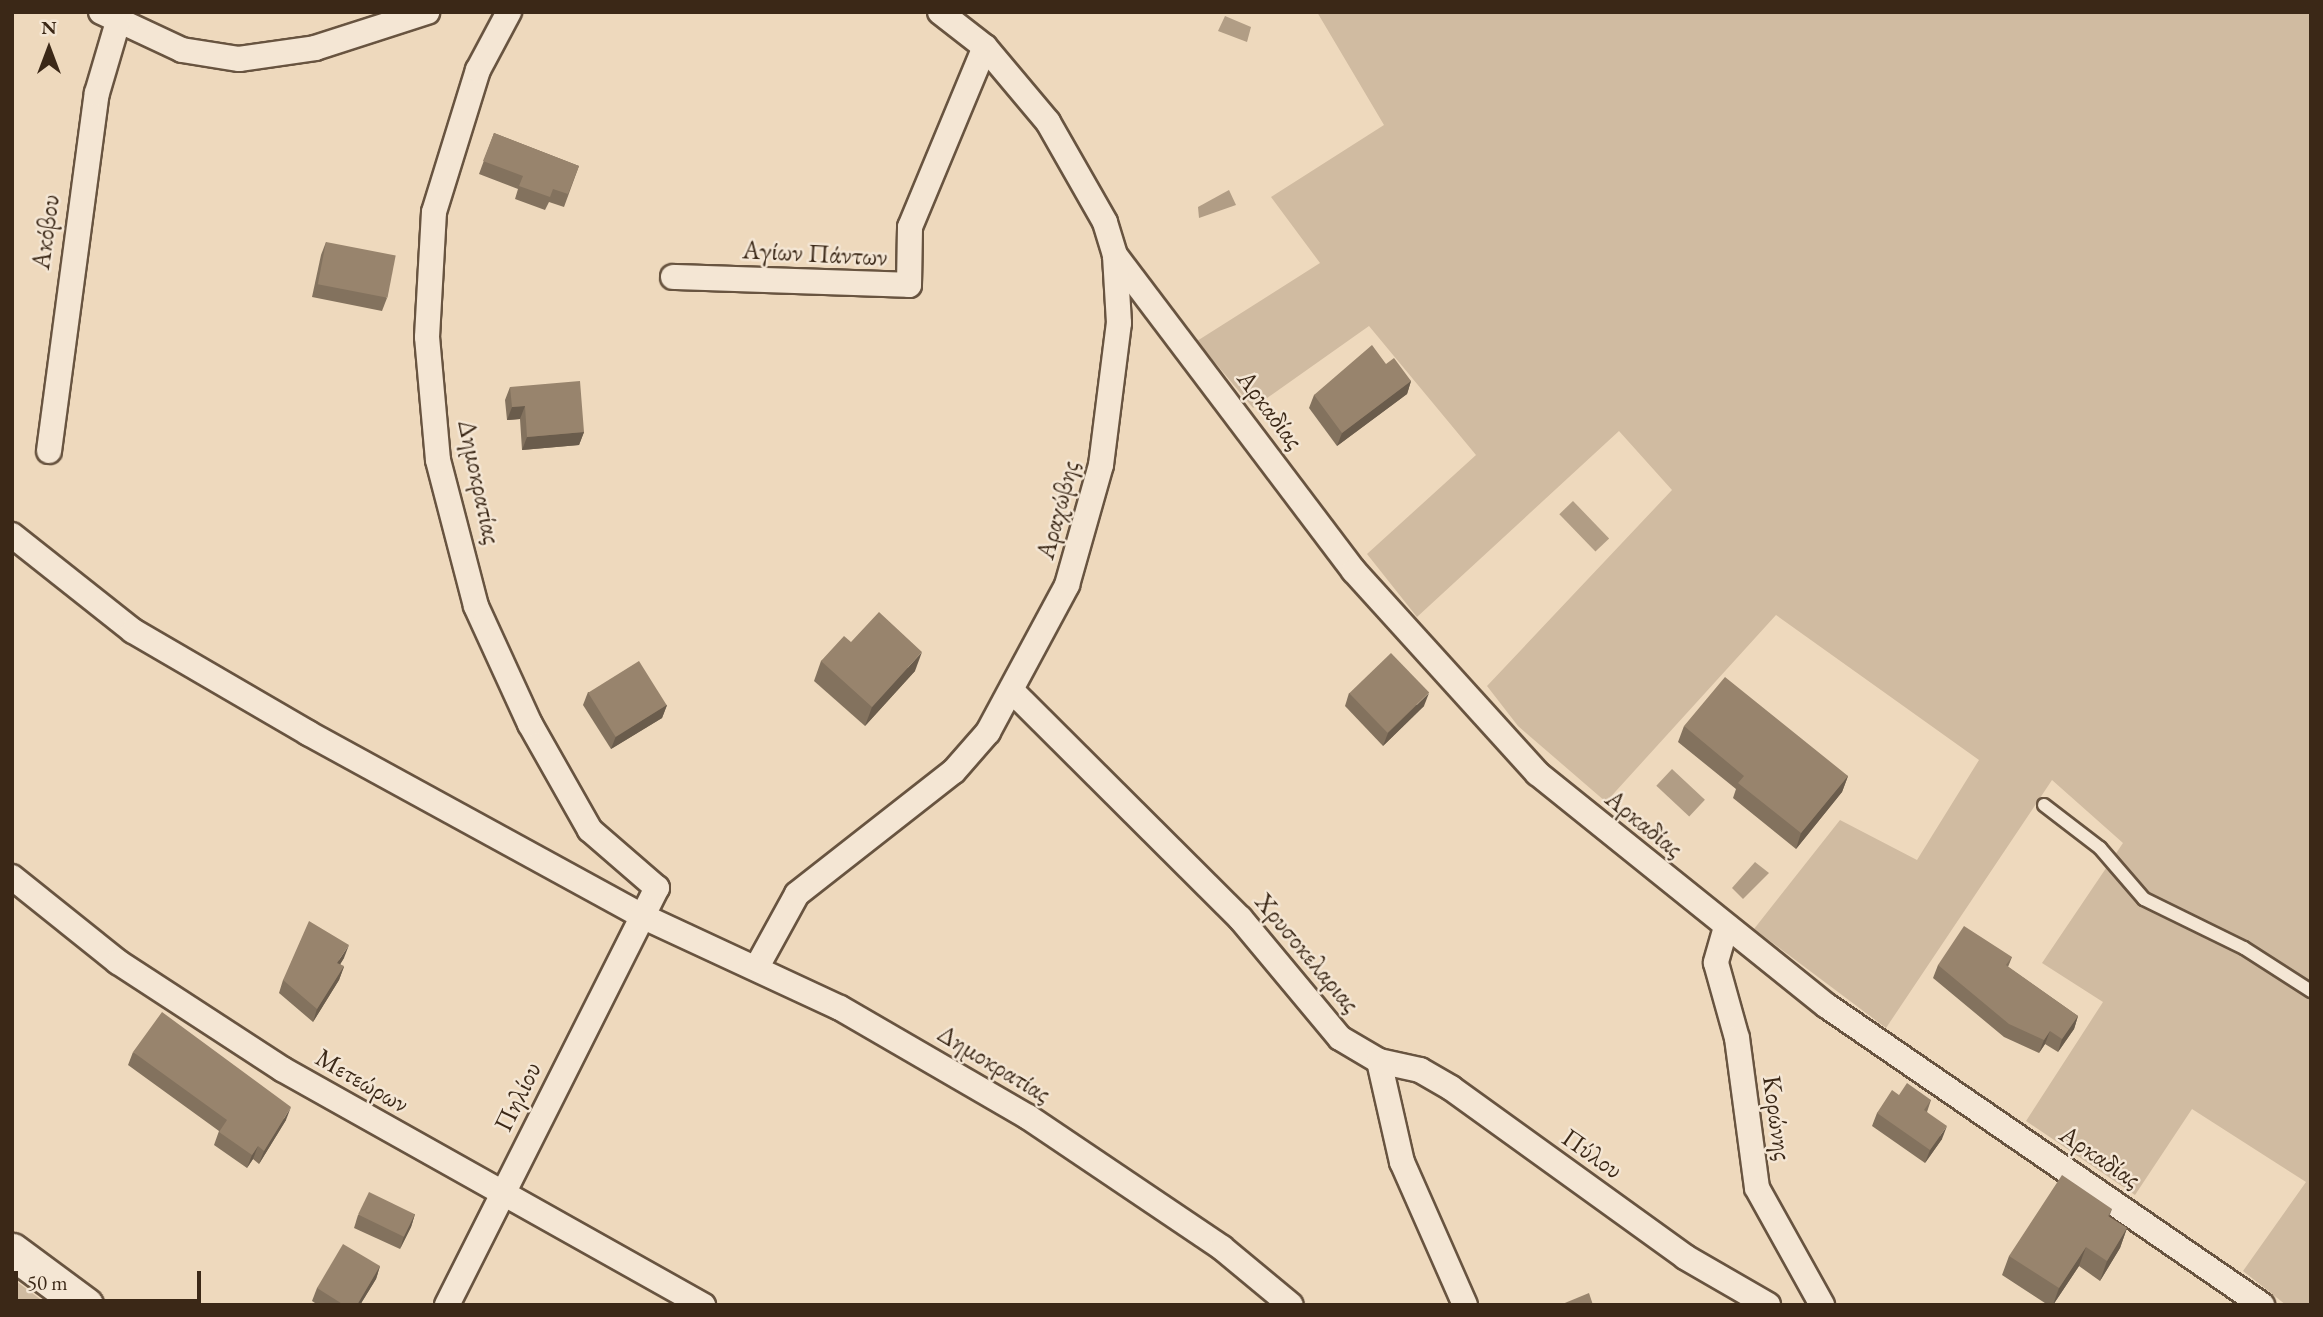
<!DOCTYPE html>
<html>
<head>
<meta charset="utf-8">
<style>
	body { margin:0 }
	#map { position:relative; width:2323px; height:1317px; overflow:hidden; background:#eed9bd; font-family:"EB Garamond",serif }
	div>[style] { position:absolute }
	[style*='--x'] { left:calc(var(--x)*1px); top:calc(var(--y)*1px); width:calc(var(--w)*1px); rotate:calc(var(--a)*1deg) }
	.green>* { inset:0; background:#d0bba1 }
	.water>* { inset:0; background:#b19d85; transform-origin:0 0 }
	.roads { filter:drop-shadow(2px 0 #685440) drop-shadow(-2px 0 #685440) drop-shadow(0 2px #685440) drop-shadow(0 -2px #685440) }
	.lane>* { height:12px; margin:-6px; padding:0 6px; transform-origin:6px; border-radius:6px; background:#f4e6d4 }
	.street>* { height:24px; margin:-12px; padding:0 12px; transform-origin:12px; border-radius:12px; background:#f4e6d4 }
	.secondary>* { height:35px; margin:-17.5px; padding:0 17.5px; transform-origin:17.5px; border-radius:17.5px; background:#f4e6d4 }
	.wall>* { inset:0; background:#83725e }
	.shaded-wall>* { inset:0; background:#6a5c4c }
	.building>* { inset:0; background:#98846d; transform-origin:0 0 }
	span { translate:-50% -50%; white-space:nowrap; text-align:center; line-height:1.15; -webkit-text-stroke:5px #f4e6d4; paint-order:stroke }
	.street-label { font-size:26px; color:#3b2817 }
	.frame { position:absolute; inset:0; border:14px solid #3b2817; pointer-events:none }
	.north { position:absolute; left:14px; top:14px; width:70px; height:70px; -webkit-text-stroke:5px #f4e6d4; paint-order:stroke; rotate:0deg; font-size:19px; font-weight:700; line-height:28px; text-align:center; color:#3b2817 }
	.north::after { content:''; display:block; margin:auto; width:24px; height:32px; background:#3b2817; clip-path:polygon(50% 0,100% 100%,50% 72%,0 100%) }
	.scale { position:absolute; left:14px; top:1271px; width:187px; height:32px; box-sizing:border-box; border:4px solid #3b2817; border-top:0; padding-left:9px; font-size:21px; line-height:24px; white-space:nowrap; color:#3b2817; -webkit-text-stroke:5px #f4e6d4; paint-order:stroke }
</style>
</head>
<body>
<div id="map">
	<div class="green">
		<i style="clip-path:polygon(1317px 12px,2311px 12px,2311px 1305px,2286px 1305px,2243px 1271px,2306px 1182px,2192px 1109px,2135px 1195px,2026px 1121px,2103px 1002px,2042px 963px,2123px 843px,2052px 780px,1886px 1028px,1754px 929px,1840px 820px,1917px 860px,1979px 760px,1776px 615px,1606px 802px,1518px 726px,1487px 686px,1672px 490px,1619px 431px,1417px 617px,1367px 554px,1476px 455px,1369px 326px,1253px 408px,1197px 341px,1320px 263px,1271px 197px,1384px 125px)"></i>
		<i style="clip-path:polygon(12px 1278px,48px 1305px,12px 1305px)"></i>
	</div>
	<div class="water">
		<i style="clip-path:polygon(1225px 16px,1251px 27px,1247px 42px,1218px 31px)"></i>
		<i style="clip-path:polygon(1229px 190px,1236px 205px,1199px 218px,1198px 207px)"></i>
		<i style="left:1573px;top:501px;width:52px;height:19px;rotate:46deg"></i>
		<i style="left:1672px;top:769px;width:45px;height:23px;rotate:43deg"></i>
		<i style="clip-path:polygon(1755px 862px,1769px 873px,1743px 899px,1732px 888px)"></i>
	</div>
	<div class="roads">
		<div class="lane">
			<i style="--x:2044;--y:805;--w:71;--a:37.5"></i>
			<i style="--x:2100;--y:848;--w:67;--a:49.2"></i>
			<i style="--x:2144;--y:899;--w:111;--a:26.1"></i>
			<i style="--x:2244;--y:948;--w:80;--a:32.7"></i>
		</div>
		<div class="street">
			<i style="--x:101;--y:12;--w:89;--a:25.1"></i>
			<i style="--x:182;--y:50;--w:58;--a:9"></i>
			<i style="--x:239;--y:59;--w:77;--a:-8.2"></i>
			<i style="--x:315;--y:48;--w:118;--a:-17.8"></i>
			<i style="--x:1115;--y:255;--w:396;--a:52.9"></i>
			<i style="--x:1354;--y:571;--w:273;--a:47.8"></i>
			<i style="--x:1537;--y:773;--w:372;--a:38.8"></i>
			<i style="--x:1827;--y:1006;--w:528;--a:34.5"></i>
			<i style="--x:673;--y:277;--w:236;--a:1.9"></i>
			<i style="--x:909;--y:285;--w:58;--a:-89"></i>
			<i style="--x:910;--y:227;--w:195;--a:-67.4"></i>
			<i style="--x:49;--y:451;--w:361;--a:-82.4"></i>
			<i style="--x:97;--y:93;--w:71;--a:-73.6"></i>
			<i style="--x:12;--y:535;--w:154;--a:38.4"></i>
			<i style="--x:133;--y:631;--w:203;--a:30.2"></i>
			<i style="--x:308;--y:733;--w:381;--a:28.7"></i>
			<i style="--x:642;--y:916;--w:218;--a:24.9"></i>
			<i style="--x:840;--y:1008;--w:217;--a:30.1"></i>
			<i style="--x:1028;--y:1117;--w:234;--a:34"></i>
			<i style="--x:1222;--y:1248;--w:89;--a:39.6"></i>
			<i style="--x:1012;--y:691;--w:322;--a:44.9"></i>
			<i style="--x:1240;--y:918;--w:156;--a:50.2"></i>
			<i style="--x:1340;--y:1038;--w:45;--a:30.5"></i>
			<i style="--x:1379;--y:1061;--w:104;--a:77.2"></i>
			<i style="--x:1402;--y:1162;--w:156;--a:66.2"></i>
			<i style="--x:12;--y:877;--w:136;--a:38.7"></i>
			<i style="--x:118;--y:962;--w:196;--a:33.1"></i>
			<i style="--x:282;--y:1069;--w:483;--a:29.3"></i>
			<i style="--x:1726;--y:927;--w:37;--a:106"></i>
			<i style="--x:1716;--y:963;--w:78;--a:74.4"></i>
			<i style="--x:1737;--y:1038;--w:151;--a:82.4"></i>
			<i style="--x:1757;--y:1188;--w:134;--a:60.9"></i>
			<i style="--x:758;--y:965;--w:81;--a:-61.2"></i>
			<i style="--x:797;--y:894;--w:199;--a:-38.1"></i>
			<i style="--x:954;--y:771;--w:52;--a:-48.9"></i>
			<i style="--x:988;--y:732;--w:167;--a:-61.7"></i>
			<i style="--x:1067;--y:585;--w:125;--a:-74.2"></i>
			<i style="--x:1101;--y:465;--w:143;--a:-82.8"></i>
			<i style="--x:1119;--y:323;--w:68;--a:-93.4"></i>
			<i style="--x:1115;--y:255;--w:34;--a:-107"></i>
			<i style="--x:1105;--y:222;--w:115;--a:-119.7"></i>
			<i style="--x:1048;--y:122;--w:98;--a:-130"></i>
			<i style="--x:985;--y:47;--w:57;--a:-142.1"></i>
			<i style="--x:1379;--y:1061;--w:42;--a:12.4"></i>
			<i style="--x:1420;--y:1070;--w:36;--a:30"></i>
			<i style="--x:1451;--y:1088;--w:289;--a:35.8"></i>
			<i style="--x:1685;--y:1257;--w:96;--a:30"></i>
			<i style="--x:447;--y:1305;--w:467;--a:-63.3"></i>
			<i style="--x:657;--y:888;--w:89;--a:-139.1"></i>
			<i style="--x:590;--y:830;--w:122;--a:-119.5"></i>
			<i style="--x:530;--y:724;--w:130;--a:-114.6"></i>
			<i style="--x:476;--y:606;--w:151;--a:-104.6"></i>
			<i style="--x:438;--y:460;--w:123;--a:-95.1"></i>
			<i style="--x:427;--y:337;--w:125;--a:-86.8"></i>
			<i style="--x:434;--y:212;--w:149;--a:-72.8"></i>
			<i style="--x:478;--y:70;--w:66;--a:-61.9"></i>
		</div>
		<div class="secondary">
			<i style="--x:12;--y:1251;--w:91;--a:36.5"></i>
		</div>
	</div>
	<div class="wall">
		<i style="clip-path:polygon(494px 133px,579px 166px,564px 207px,549px 202px,545px 210px,515px 199px,518px 189px,479px 174px)"></i>
		<i style="clip-path:polygon(326px 242px,387px 298px,382px 311px,312px 297px,321px 255px)"></i>
		<i style="clip-path:polygon(1386px 364px,1411px 381px,1407px 394px,1337px 446px,1309px 408px,1314px 395px)"></i>
		<i style="clip-path:polygon(510px 387px,584px 432px,579px 445px,522px 450px,520px 419px,507px 420px,505px 400px)"></i>
		<i style="clip-path:polygon(851px 642px,915px 671px,865px 726px,814px 681px,821px 661px)"></i>
		<i style="clip-path:polygon(588px 692px,667px 705px,662px 718px,611px 749px,583px 705px)"></i>
		<i style="clip-path:polygon(1349px 693px,1424px 706px,1383px 746px,1345px 706px)"></i>
		<i style="clip-path:polygon(1684px 726px,1848px 776px,1842px 792px,1796px 849px,1733px 798px,1736px 789px,1678px 742px)"></i>
		<i style="clip-path:polygon(2012px 957px,2008px 967px,2078px 1016px,2074px 1029px,2058px 1052px,2045px 1044px,2039px 1053px,2004px 1037px,1933px 978px,1938px 965px)"></i>
		<i style="clip-path:polygon(344px 958px,340px 964px,344px 967px,339px 980px,313px 1022px,279px 993px,283px 980px)"></i>
		<i style="clip-path:polygon(133px 1052px,286px 1120px,259px 1164px,253px 1159px,247px 1168px,214px 1145px,219px 1131px,128px 1065px)"></i>
		<i style="clip-path:polygon(1899px 1095px,1931px 1100px,1927px 1112px,1942px 1139px,1925px 1163px,1872px 1126px,1877px 1113px)"></i>
		<i style="clip-path:polygon(2112px 1209px,2109px 1217px,2127px 1228px,2120px 1248px,2100px 1281px,2079px 1266px,2053px 1305px,2048px 1305px,2002px 1275px,2009px 1256px)"></i>
		<i style="clip-path:polygon(415px 1214px,411px 1227px,400px 1249px,354px 1228px,358px 1215px)"></i>
		<i style="clip-path:polygon(380px 1266px,376px 1279px,360px 1305px,318px 1305px,312px 1301px,317px 1288px)"></i>
	</div>
	<div class="shaded-wall">
		<i style="clip-path:polygon(1411px 381px,1407px 394px,1337px 446px,1342px 433px)"></i>
		<i style="clip-path:polygon(525px 406px,520px 419px,507px 420px,512px 407px)"></i>
		<i style="clip-path:polygon(584px 432px,579px 445px,522px 450px,527px 437px)"></i>
		<i style="clip-path:polygon(922px 652px,915px 671px,865px 726px,872px 707px)"></i>
		<i style="clip-path:polygon(1429px 693px,1424px 706px,1383px 746px,1388px 733px)"></i>
		<i style="clip-path:polygon(667px 705px,662px 718px,611px 749px,616px 736px)"></i>
		<i style="clip-path:polygon(1848px 776px,1842px 792px,1796px 849px,1801px 833px)"></i>
		<i style="clip-path:polygon(349px 945px,344px 958px,333px 976px,337px 963px)"></i>
		<i style="clip-path:polygon(344px 966px,339px 980px,313px 1022px,317px 1009px)"></i>
		<i style="clip-path:polygon(2078px 1016px,2074px 1029px,2058px 1052px,2062px 1039px)"></i>
		<i style="clip-path:polygon(2050px 1031px,2045px 1044px,2039px 1053px,2044px 1040px)"></i>
		<i style="clip-path:polygon(291px 1107px,286px 1120px,259px 1164px,264px 1151px)"></i>
		<i style="clip-path:polygon(1947px 1126px,1942px 1139px,1925px 1163px,1930px 1150px)"></i>
		<i style="clip-path:polygon(258px 1146px,253px 1159px,247px 1168px,252px 1155px)"></i>
		<i style="clip-path:polygon(415px 1214px,411px 1227px,400px 1249px,404px 1236px)"></i>
		<i style="clip-path:polygon(2127px 1228px,2120px 1248px,2100px 1281px,2107px 1261px)"></i>
		<i style="clip-path:polygon(2086px 1247px,2079px 1266px,2053px 1305px,2059px 1288px)"></i>
		<i style="clip-path:polygon(380px 1266px,376px 1279px,360px 1305px,357px 1305px)"></i>
	</div>
	<div class="building">
		<i style="clip-path:polygon(494px 133px,579px 166px,568px 194px,553px 189px,550px 197px,519px 186px,523px 176px,483px 161px)"></i>
		<i style="left:326px;top:242px;width:71px;height:43px;rotate:11deg"></i>
		<i style="clip-path:polygon(1372px 345px,1386px 364px,1394px 358px,1411px 381px,1342px 433px,1314px 395px)"></i>
		<i style="clip-path:polygon(580px 381px,584px 432px,527px 437px,525px 406px,512px 407px,510px 387px)"></i>
		<i style="clip-path:polygon(879px 612px,922px 652px,872px 707px,821px 661px,844px 636px,851px 642px)"></i>
		<i style="left:1391px;top:653px;width:55px;height:58px;rotate:46deg"></i>
		<i style="left:639px;top:661px;width:52px;height:60px;rotate:58deg"></i>
		<i style="clip-path:polygon(1725px 677px,1848px 776px,1801px 833px,1738px 783px,1744px 776px,1684px 726px)"></i>
		<i style="clip-path:polygon(309px 921px,349px 945px,337px 963px,344px 966px,317px 1009px,283px 980px)"></i>
		<i style="clip-path:polygon(1964px 926px,2012px 957px,2006px 965px,2078px 1016px,2062px 1039px,2050px 1031px,2044px 1040px,2009px 1024px,1938px 965px)"></i>
		<i style="clip-path:polygon(162px 1012px,291px 1107px,264px 1151px,258px 1146px,252px 1155px,219px 1132px,227px 1120px,133px 1052px)"></i>
		<i style="clip-path:polygon(1907px 1083px,1931px 1100px,1924px 1110px,1947px 1126px,1930px 1150px,1877px 1113px,1892px 1090px,1899px 1095px)"></i>
		<i style="clip-path:polygon(2062px 1175px,2112px 1209px,2108px 1216px,2127px 1228px,2107px 1261px,2086px 1247px,2059px 1288px,2009px 1256px)"></i>
		<i style="left:369px;top:1192px;width:51px;height:25px;rotate:26deg"></i>
		<i style="clip-path:polygon(343px 1244px,380px 1266px,357px 1305px,344px 1305px,317px 1288px)"></i>
		<i style="clip-path:polygon(1589px 1293px,1593px 1305px,1560px 1305px)"></i>
	</div>
	<div class="street-label">
		<span style="left:46px;top:232px;rotate:-82deg">Ακόβου</span>
		<span style="left:815px;top:254px;rotate:3deg">Αγίων Πάντων</span>
		<span style="left:1270px;top:410px;rotate:53deg">Αρκαδίας</span>
		<span style="left:479px;top:482px;rotate:78deg">Δημοκρατίας</span>
		<span style="left:1058px;top:510px;rotate:-75deg">Αραχώβης</span>
		<span style="left:1644px;top:824px;rotate:39deg">Αρκαδίας</span>
		<span style="left:1307px;top:953px;rotate:50deg">Χρυσοκελαριας</span>
		<span style="left:994px;top:1064px;rotate:31deg">Δημοκρατίας</span>
		<span style="left:362px;top:1081px;rotate:30deg">Μετεώρων</span>
		<span style="left:518px;top:1097px;rotate:-64deg">Πηλίου</span>
		<span style="left:1777px;top:1118px;rotate:82deg">Κορώνης</span>
		<span style="left:1592px;top:1154px;rotate:35deg">Πύλου</span>
		<span style="left:2100px;top:1157px;rotate:34deg">Αρκαδίας</span>
	</div>
	<div class="frame"></div>
	<div class="north">N</div>
	<div class="scale">50 m</div>
</div>
</body>
</html>
